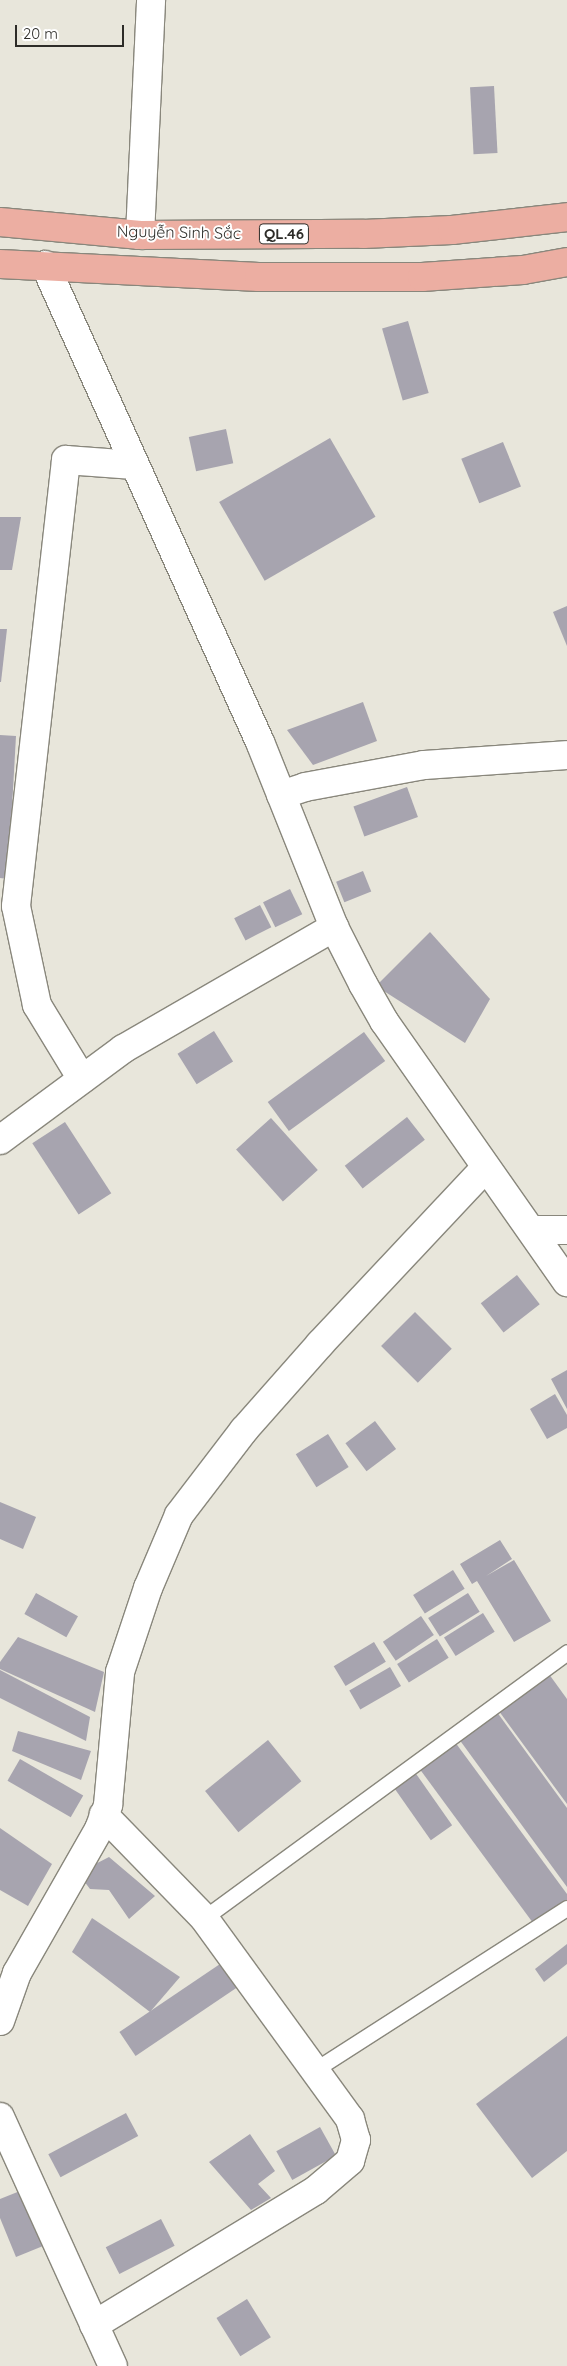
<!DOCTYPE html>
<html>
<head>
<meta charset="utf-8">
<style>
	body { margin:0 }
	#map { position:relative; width:567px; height:2366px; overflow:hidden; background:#e8e6db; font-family:Quicksand,sans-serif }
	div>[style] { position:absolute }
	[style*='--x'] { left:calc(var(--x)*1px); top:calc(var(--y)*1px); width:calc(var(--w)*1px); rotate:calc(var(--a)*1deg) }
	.building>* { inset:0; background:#a7a4af; transform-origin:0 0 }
	.roads { filter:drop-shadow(1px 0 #89877c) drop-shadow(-1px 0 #89877c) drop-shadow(0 1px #89877c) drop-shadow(0 -1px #89877c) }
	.service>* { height:15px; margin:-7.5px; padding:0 7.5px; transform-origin:7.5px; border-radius:7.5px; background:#fff }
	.minor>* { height:28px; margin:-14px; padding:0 14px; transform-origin:14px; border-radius:14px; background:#fff }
	.trunk>* { height:28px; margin:-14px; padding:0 14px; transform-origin:14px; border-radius:14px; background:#ecaea2 }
	span { translate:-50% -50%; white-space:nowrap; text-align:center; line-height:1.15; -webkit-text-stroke:4px #fff; paint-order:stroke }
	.shield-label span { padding:1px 4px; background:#fff; border:1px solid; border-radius:4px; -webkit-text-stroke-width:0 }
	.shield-label { font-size:15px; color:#2d2c28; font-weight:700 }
	.street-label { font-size:16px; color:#2d2c28 }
	.scale { position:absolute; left:15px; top:25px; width:109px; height:22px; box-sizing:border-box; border:2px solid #2d2c28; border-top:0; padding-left:6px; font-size:15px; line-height:18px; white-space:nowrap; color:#2d2c28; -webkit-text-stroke:4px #fff; paint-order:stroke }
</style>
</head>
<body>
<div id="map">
	<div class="building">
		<i style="left:494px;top:86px;width:67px;height:24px;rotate:87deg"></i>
		<i style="left:408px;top:321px;width:75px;height:27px;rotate:74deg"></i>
		<i style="left:226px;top:429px;width:35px;height:38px;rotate:78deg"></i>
		<i style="left:330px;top:438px;width:91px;height:128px;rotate:60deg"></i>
		<i style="left:503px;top:442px;width:48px;height:45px;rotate:68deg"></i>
		<i style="clip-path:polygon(0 517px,21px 517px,12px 570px,0 570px)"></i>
		<i style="clip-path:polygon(567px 606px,567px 646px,553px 612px)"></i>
		<i style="clip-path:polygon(0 629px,7px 629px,1px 682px,0 682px)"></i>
		<i style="clip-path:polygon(363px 702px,377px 741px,313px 765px,287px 730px)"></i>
		<i style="clip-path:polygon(0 735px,16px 736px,8px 879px,0 878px)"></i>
		<i style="left:407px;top:787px;width:32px;height:57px;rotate:70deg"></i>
		<i style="left:363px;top:871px;width:22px;height:29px;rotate:68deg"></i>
		<i style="left:290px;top:889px;width:28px;height:30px;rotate:64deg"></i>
		<i style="left:260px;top:905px;width:25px;height:29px;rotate:63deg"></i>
		<i style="clip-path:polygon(430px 932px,490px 999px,465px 1043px,376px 986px)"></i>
		<i style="left:214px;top:1031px;width:36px;height:43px;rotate:58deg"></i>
		<i style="left:364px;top:1032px;width:36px;height:119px;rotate:54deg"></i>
		<i style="left:407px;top:1117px;width:29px;height:79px;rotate:52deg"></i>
		<i style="left:271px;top:1118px;width:70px;height:47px;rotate:48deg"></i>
		<i style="left:65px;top:1122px;width:85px;height:39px;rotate:57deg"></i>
		<i style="left:517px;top:1275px;width:37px;height:46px;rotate:52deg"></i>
		<i style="left:415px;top:1312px;width:52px;height:48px;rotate:45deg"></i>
		<i style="clip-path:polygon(567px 1370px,567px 1409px,551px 1379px)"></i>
		<i style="clip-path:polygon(555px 1394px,567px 1415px,567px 1428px,547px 1439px,530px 1409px)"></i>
		<i style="left:375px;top:1421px;width:35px;height:37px;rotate:53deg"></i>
		<i style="left:328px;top:1434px;width:39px;height:38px;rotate:58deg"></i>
		<i style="clip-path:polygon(0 1502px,36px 1517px,23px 1549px,0 1539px)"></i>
		<i style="clip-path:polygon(500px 1540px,512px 1559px,486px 1576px,514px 1560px,551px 1621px,514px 1642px,477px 1581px,472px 1584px,460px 1564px)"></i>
		<i style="left:453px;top:1570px;width:22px;height:47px;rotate:58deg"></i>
		<i style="left:36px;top:1593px;width:48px;height:24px;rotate:29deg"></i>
		<i style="left:468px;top:1593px;width:22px;height:47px;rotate:58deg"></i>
		<i style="left:483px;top:1613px;width:22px;height:46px;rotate:58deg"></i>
		<i style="left:421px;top:1616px;width:23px;height:46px;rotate:56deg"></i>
		<i style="clip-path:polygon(18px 1637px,104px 1672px,95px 1712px,0 1669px,0 1662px)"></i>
		<i style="left:437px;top:1639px;width:22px;height:47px;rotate:58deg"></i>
		<i style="left:374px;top:1642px;width:23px;height:47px;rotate:59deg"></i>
		<i style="left:390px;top:1667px;width:22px;height:47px;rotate:60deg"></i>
		<i style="clip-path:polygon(0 1670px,90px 1717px,86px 1741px,0 1698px)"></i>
		<i style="clip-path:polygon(546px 1670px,567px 1699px,567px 1804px,496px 1707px)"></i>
		<i style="clip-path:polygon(494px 1708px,567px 1808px,567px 1887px,456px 1735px)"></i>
		<i style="clip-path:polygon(18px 1731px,91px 1751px,81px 1780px,12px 1751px)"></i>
		<i style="clip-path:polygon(452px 1738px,567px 1894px,567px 1904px,536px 1927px,416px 1764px)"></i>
		<i style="left:268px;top:1740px;width:53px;height:81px;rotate:51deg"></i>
		<i style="left:20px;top:1759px;width:73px;height:25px;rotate:30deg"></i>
		<i style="left:412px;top:1768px;width:70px;height:26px;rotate:55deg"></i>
		<i style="clip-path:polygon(0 1828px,52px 1864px,28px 1906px,0 1890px)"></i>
		<i style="clip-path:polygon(109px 1857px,155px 1896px,129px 1919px,109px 1890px,90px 1889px,78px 1873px)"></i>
		<i style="clip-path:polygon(92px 1918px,180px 1977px,150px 2012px,72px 1952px)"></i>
		<i style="clip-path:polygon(567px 1944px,567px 1964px,544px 1982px,535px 1969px)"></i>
		<i style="left:223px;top:1962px;width:29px;height:125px;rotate:56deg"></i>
		<i style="clip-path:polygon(567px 2036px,567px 2151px,532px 2178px,476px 2104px)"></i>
		<i style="left:126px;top:2113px;width:26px;height:88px;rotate:62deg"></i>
		<i style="left:320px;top:2127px;width:33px;height:50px;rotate:61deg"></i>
		<i style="clip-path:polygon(250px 2134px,275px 2171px,258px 2184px,271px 2198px,251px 2210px,209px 2162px)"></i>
		<i style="clip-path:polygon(25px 2189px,48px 2244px,16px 2257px,0 2218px,0 2199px)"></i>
		<i style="left:161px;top:2219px;width:30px;height:62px;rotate:63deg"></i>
		<i style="left:247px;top:2299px;width:45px;height:36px;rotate:58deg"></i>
	</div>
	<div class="roads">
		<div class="service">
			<i style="--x:204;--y:1918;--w:450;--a:-36.2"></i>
			<i style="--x:316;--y:2069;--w:298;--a:-32.7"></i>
		</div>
		<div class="minor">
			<i style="--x:140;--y:235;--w:235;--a:-87.3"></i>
			<i style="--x:45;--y:265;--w:523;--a:65.74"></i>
			<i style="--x:260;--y:742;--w:199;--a:68.2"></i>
			<i style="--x:334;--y:927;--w:64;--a:63"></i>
			<i style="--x:363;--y:984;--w:43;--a:60.4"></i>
			<i style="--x:384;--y:1021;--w:319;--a:55"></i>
			<i style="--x:281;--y:795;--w:25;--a:-18"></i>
			<i style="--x:305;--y:787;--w:121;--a:-10.5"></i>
			<i style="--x:424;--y:765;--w:143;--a:-4"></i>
			<i style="--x:82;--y:1079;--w:87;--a:-121.3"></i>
			<i style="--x:37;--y:1005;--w:101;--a:-102"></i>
			<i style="--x:16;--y:906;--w:449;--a:-83.6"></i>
			<i style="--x:66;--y:460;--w:68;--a:4.2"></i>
			<i style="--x:0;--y:1140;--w:153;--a:-36.5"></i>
			<i style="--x:123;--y:1049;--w:244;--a:-30"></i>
			<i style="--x:532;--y:1230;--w:35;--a:0"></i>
			<i style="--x:0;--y:2021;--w:51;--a:-70.5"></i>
			<i style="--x:17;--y:1973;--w:166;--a:-60.3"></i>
			<i style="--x:99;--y:1829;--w:26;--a:-69"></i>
			<i style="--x:108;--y:1805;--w:134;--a:-84.8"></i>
			<i style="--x:120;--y:1672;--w:89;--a:-71.6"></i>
			<i style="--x:148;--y:1588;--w:79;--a:-67"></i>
			<i style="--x:179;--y:1515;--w:107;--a:-52.6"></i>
			<i style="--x:244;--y:1430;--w:115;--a:-48.5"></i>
			<i style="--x:320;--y:1344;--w:241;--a:-46.8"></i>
			<i style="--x:0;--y:2117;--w:273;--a:65.6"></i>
			<i style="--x:94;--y:2325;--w:260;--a:-31.3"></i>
			<i style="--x:316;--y:2190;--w:45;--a:-40.5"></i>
			<i style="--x:350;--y:2161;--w:22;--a:-74"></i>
			<i style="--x:356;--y:2140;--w:22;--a:-106"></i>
			<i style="--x:350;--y:2119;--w:248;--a:-126"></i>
			<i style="--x:204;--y:1918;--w:144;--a:-134.2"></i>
		</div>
		<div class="trunk">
			<i style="--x:0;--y:222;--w:141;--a:5.3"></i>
			<i style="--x:140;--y:235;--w:223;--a:-0.3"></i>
			<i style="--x:363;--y:234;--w:89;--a:-2.6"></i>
			<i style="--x:452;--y:230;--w:116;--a:-6.4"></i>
			<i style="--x:0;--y:264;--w:259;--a:2.9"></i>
			<i style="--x:259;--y:277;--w:163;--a:0"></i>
			<i style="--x:422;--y:277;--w:101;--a:-4"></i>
			<i style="--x:523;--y:270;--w:45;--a:-10.3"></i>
		</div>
	</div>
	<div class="shield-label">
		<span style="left:284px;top:234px">QL.46</span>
	</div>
	<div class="street-label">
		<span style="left:179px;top:232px;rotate:1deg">Nguyễn Sinh Sắc</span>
	</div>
	<div class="scale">20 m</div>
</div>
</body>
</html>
